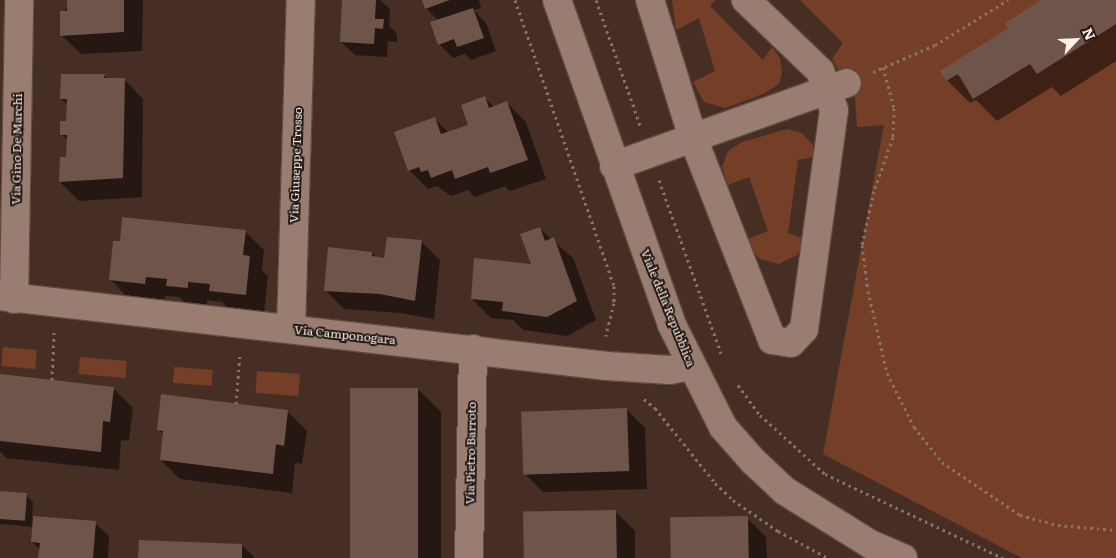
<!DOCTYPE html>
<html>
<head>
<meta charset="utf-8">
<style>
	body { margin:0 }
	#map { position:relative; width:1116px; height:558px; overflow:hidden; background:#462e24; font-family:Literata,serif }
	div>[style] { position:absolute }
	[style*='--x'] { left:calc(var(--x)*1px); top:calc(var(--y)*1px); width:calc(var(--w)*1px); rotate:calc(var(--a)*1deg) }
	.green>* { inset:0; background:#743f26; transform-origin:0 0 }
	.shadow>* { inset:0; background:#0007 }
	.building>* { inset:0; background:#6e5449; transform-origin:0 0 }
	.path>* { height:3px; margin-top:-1.5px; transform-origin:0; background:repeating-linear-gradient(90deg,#88746c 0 2.5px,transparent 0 6.5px) }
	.roads { filter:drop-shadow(1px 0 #5e4b42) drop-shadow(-1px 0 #5e4b42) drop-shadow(0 1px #5e4b42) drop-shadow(0 -1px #5e4b42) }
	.minor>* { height:28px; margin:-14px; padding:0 14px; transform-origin:14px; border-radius:14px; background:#997d71 }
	span { translate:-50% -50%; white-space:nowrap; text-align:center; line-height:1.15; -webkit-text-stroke:4px #241915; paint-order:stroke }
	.street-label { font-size:12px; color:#fef1ec }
	.north { position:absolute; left:1051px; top:15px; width:50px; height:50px; -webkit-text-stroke:4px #241915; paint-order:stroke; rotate:65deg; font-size:14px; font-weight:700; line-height:20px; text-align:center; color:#fef1ec }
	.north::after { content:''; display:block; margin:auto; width:18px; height:22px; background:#fef1ec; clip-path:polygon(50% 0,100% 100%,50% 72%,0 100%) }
</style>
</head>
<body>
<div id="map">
	<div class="green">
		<i style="clip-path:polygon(672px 0,715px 0,710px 6px,763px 60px,772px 47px,780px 58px,782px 72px,779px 84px,765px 93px,725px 108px,704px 102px,693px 82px,715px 71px,699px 18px,676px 30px)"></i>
		<i style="clip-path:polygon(800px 0,1116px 0,1116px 558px,1022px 558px,823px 454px,884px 125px,857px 127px,855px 97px,832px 59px,843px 43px)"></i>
		<i style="clip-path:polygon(787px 129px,802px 133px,813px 145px,813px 157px,798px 160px,788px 233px,805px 239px,797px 255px,779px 264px,760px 259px,749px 247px,747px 239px,768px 231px,749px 177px,728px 185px,722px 167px,728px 151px,742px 142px)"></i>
		<i style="left:3px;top:347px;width:34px;height:19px;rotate:5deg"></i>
		<i style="left:80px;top:357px;width:47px;height:17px;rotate:5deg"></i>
		<i style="left:174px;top:367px;width:39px;height:16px;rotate:4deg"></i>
		<i style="left:257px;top:371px;width:43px;height:22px;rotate:4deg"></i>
	</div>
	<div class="shadow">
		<i style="clip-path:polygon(68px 0,143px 0,142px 51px,81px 54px,61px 35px)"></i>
		<i style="clip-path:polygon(343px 0,380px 0,390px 9px,389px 26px,397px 34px,397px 42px,388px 41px,387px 57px,355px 55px,341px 42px)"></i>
		<i style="clip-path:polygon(424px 0,479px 0,481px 8px,474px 10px,486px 23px,496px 51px,471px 60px,465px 54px,453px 58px,439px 44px,439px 21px,426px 8px)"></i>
		<i style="clip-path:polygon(1044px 0,1116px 0,1116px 61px,1061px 96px,1052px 87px,997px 121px,976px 100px,970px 103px,947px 80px)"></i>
		<i style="clip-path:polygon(104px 75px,108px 79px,124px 79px,143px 99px,142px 197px,79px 201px,60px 182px,68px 158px,68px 141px,61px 134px,68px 122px,68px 105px,61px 99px)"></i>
		<i style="clip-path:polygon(485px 98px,494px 107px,507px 103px,526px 122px,546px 179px,510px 191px,505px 186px,475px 197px,468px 190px,451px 196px,437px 186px,428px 189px,409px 170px,435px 119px,449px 133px,469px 126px)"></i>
		<i style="clip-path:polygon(539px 228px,573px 258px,596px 320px,567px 336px,523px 330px,513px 320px,491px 318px,472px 299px,532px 266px)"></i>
		<i style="clip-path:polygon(245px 231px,264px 250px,262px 270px,268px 276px,264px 313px,229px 309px,222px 302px,207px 300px,207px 307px,187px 305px,179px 297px,165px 296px,164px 302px,129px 299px,110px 279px)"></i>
		<i style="clip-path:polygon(421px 241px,440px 260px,434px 319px,400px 313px,344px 309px,325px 290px,372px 253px,377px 258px,385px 259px)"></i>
		<i style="clip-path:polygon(0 375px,114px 389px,133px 408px,129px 441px,121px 440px,119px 470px,6px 458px,0 451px)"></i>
		<i style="clip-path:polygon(418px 389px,441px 412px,441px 558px,351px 558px)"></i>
		<i style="clip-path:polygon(626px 409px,645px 428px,647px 489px,543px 492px,524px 473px)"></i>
		<i style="clip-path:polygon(288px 412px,307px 431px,302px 464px,295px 463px,292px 493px,180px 479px,161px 460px,164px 435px,158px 429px)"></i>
		<i style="clip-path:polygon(0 493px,26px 495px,33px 502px,32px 517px,95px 523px,109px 536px,108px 558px,41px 558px,41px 550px,32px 542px,34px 527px,0 524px)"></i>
		<i style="clip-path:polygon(616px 512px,635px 531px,635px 558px,526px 558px)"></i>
		<i style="clip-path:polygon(747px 518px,766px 537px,767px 558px,673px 558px)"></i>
		<i style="clip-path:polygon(242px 545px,255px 558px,139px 558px)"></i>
	</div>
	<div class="building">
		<i style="clip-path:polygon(67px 0,124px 0,124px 32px,60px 36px,60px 11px,67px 11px)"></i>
		<i style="clip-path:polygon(342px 0,376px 0,375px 19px,384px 19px,383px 29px,375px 28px,374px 44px,340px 42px)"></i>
		<i style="clip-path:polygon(422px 0,450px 0,425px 9px)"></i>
		<i style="clip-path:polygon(1041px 0,1116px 0,1116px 24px,1037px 74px,1030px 64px,973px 99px,958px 74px,946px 81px,940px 71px,1008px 28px,1005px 23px)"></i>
		<i style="clip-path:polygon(473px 8px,484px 38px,457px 47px,454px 39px,438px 45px,430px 22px)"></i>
		<i style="clip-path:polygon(61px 74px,105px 74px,104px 78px,125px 78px,123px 178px,59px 182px,60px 157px,66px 157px,67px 135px,60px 135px,60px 121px,66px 121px,67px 99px,60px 99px)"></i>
		<i style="clip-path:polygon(485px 96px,489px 108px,507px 101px,528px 160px,490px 173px,488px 167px,455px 179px,452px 170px,431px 178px,428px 170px,421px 172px,419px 167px,408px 171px,394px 132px,435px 117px,441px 134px,468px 125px,461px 105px)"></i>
		<i style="clip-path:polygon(122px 217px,246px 230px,243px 255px,250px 256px,246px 295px,209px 291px,210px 284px,188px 282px,188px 288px,166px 286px,167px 279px,146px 277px,145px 284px,109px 280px,113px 241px,120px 241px)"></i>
		<i style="clip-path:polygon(540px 227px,545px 241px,554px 237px,577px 301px,547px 317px,502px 311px,503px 302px,471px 299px,474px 258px,531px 264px,520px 234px)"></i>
		<i style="clip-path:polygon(387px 237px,422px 240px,415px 301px,380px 294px,324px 291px,328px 247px,372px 252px,372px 256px,384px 258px)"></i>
		<i style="clip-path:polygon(0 374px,114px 387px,110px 422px,103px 421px,101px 452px,0 441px)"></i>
		<i style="left:350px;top:388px;width:68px;height:170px"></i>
		<i style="clip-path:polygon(161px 394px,288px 410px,284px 446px,276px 444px,273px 474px,160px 460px,163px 431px,157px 430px)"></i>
		<i style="left:627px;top:408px;width:63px;height:106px;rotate:88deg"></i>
		<i style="left:0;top:491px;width:27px;height:28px;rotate:4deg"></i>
		<i style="left:616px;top:510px;width:48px;height:93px;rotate:89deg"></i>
		<i style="clip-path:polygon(33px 516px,96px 521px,93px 558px,38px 558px,40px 543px,31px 542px)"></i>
		<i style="left:748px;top:516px;width:42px;height:78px;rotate:89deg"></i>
		<i style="clip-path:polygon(139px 540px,242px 544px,242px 558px,138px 558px)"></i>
	</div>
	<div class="path">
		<i style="--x:515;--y:0;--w:303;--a:70.9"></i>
		<i style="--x:614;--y:286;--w:17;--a:90"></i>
		<i style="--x:614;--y:303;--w:34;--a:104"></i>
		<i style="--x:596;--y:0;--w:133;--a:70.6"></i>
		<i style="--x:883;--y:67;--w:42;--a:75"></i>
		<i style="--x:894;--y:108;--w:29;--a:92"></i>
		<i style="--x:893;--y:137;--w:57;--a:109.4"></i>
		<i style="--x:874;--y:191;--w:55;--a:102.5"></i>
		<i style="--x:862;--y:245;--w:46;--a:82.6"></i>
		<i style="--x:868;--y:291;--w:84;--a:77"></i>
		<i style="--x:887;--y:373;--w:60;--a:63.4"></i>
		<i style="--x:914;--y:427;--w:45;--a:51.3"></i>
		<i style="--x:942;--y:462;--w:94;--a:34.2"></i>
		<i style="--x:1020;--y:515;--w:39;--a:15"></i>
		<i style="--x:1058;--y:525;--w:58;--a:4.9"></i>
		<i style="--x:873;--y:72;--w:68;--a:-23.5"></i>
		<i style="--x:935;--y:45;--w:86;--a:-31.7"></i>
		<i style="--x:659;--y:180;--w:184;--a:70.3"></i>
		<i style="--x:52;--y:380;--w:48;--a:-87.6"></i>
		<i style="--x:738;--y:385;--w:37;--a:54"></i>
		<i style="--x:760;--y:415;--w:88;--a:42.2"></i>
		<i style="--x:825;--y:474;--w:197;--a:25.3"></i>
		<i style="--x:644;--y:399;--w:14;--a:39"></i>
		<i style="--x:655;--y:408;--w:96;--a:51.3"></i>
		<i style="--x:715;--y:483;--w:25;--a:43"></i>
		<i style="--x:733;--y:500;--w:55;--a:34.6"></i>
		<i style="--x:778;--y:531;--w:57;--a:28.4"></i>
		<i style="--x:236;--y:404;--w:51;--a:-85.5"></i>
	</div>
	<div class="roads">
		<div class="minor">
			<i style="--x:557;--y:0;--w:345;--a:70.5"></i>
			<i style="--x:672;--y:325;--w:114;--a:63.4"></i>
			<i style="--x:723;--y:427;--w:45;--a:48.6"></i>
			<i style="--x:753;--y:461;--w:44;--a:43.2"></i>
			<i style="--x:785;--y:491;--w:100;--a:31.9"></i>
			<i style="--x:870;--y:544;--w:36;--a:23"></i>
			<i style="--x:650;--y:0;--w:145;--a:72.7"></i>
			<i style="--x:693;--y:138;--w:217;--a:68.6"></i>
			<i style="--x:772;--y:340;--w:19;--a:9"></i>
			<i style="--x:791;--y:343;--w:19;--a:-47"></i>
			<i style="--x:804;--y:329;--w:221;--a:-82.2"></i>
			<i style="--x:834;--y:110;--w:41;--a:-109.7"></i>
			<i style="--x:820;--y:71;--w:103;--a:-136.2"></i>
			<i style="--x:614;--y:166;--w:247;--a:-19.6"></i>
			<i style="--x:0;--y:296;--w:611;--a:6.58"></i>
			<i style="--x:607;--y:366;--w:63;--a:3.6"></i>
			<i style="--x:670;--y:370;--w:20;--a:-11"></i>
			<i style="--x:14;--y:299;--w:299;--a:-89"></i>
			<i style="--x:291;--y:329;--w:329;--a:-88.3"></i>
			<i style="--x:469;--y:558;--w:209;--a:-88.9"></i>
		</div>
	</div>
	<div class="street-label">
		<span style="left:17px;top:149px;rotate:-89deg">Via Gino De Marchi</span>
		<span style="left:296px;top:165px;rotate:-88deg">Via Giuseppe Trosso</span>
		<span style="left:668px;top:308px;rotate:68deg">Viale della Repubblica</span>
		<span style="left:345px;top:335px;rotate:6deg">Via Camponogara</span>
		<span style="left:471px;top:453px;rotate:-89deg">Via Pietro Barroto</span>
	</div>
	<div class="north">N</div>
</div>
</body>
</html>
